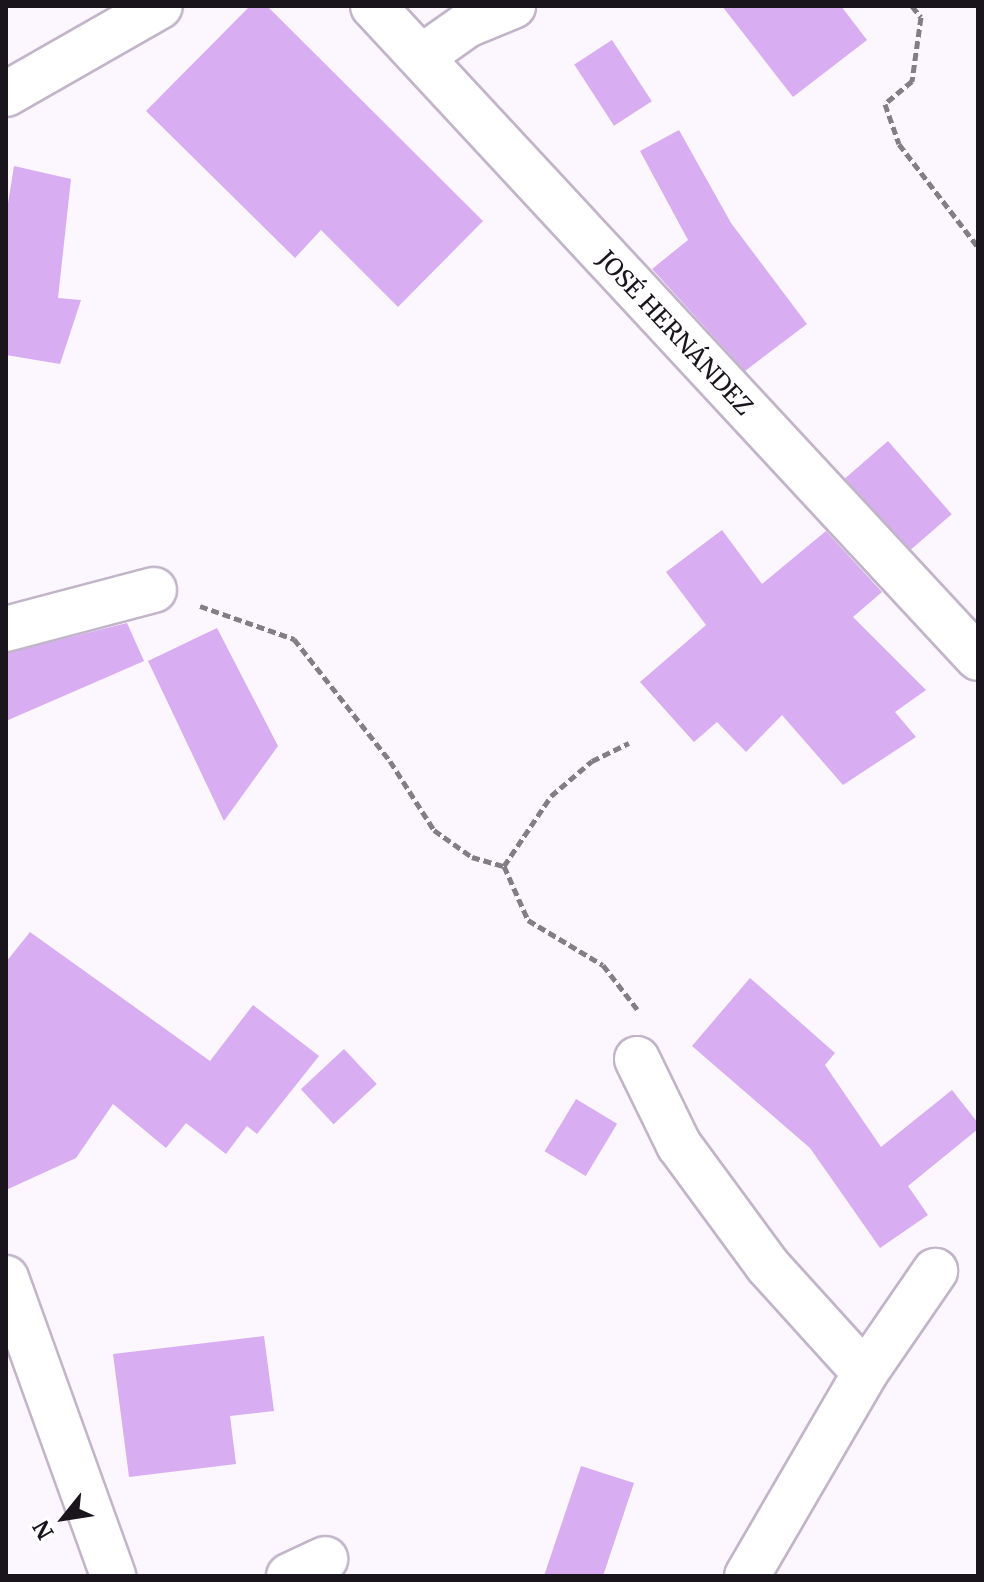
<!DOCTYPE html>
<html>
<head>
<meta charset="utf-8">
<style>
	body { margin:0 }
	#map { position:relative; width:984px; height:1582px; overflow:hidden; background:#fcf6ff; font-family:Merriweather,serif }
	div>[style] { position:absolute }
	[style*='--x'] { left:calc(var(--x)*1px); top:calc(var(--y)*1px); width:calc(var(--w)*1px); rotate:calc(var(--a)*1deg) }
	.building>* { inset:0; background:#d8adf1; transform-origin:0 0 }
	.path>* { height:5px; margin-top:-2.5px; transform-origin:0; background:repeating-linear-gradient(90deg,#837e86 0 8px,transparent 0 12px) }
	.roads { filter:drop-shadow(2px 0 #c2b5c9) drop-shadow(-2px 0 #c2b5c9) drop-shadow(0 2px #c2b5c9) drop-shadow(0 -2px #c2b5c9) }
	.minor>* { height:44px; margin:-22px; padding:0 22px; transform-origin:22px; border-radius:22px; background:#fff }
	span { translate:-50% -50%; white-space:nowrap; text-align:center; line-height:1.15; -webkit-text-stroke:6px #fff; paint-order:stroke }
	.street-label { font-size:24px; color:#1a151d }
	.frame { position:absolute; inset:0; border:8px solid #1a151d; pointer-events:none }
	.north { position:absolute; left:24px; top:1478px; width:80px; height:80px; -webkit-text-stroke:6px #fff; paint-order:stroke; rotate:240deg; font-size:22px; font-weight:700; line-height:32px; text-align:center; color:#1a151d }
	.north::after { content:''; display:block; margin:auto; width:28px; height:36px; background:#1a151d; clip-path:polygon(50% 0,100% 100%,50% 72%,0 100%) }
</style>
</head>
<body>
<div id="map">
	<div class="building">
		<i style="clip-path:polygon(250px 6px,267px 6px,483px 221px,398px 307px,321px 230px,295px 258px,146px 111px)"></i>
		<i style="clip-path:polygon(722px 6px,841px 6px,867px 40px,793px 97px)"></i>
		<i style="left:612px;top:40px;width:73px;height:45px;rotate:57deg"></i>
		<i style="clip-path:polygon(679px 130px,731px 223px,807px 324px,745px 371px,652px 269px,688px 240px,640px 151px)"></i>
		<i style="clip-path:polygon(14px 166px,71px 179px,58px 298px,81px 300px,60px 364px,6px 355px,6px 216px)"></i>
		<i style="left:888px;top:441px;width:97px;height:57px;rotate:49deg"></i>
		<i style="clip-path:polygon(722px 530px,762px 584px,826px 531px,882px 592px,853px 617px,926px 690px,895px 712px,916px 737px,843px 785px,782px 715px,746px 752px,717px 722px,694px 742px,640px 682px,706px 625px,666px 572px)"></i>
		<i style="clip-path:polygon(127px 623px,144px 661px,6px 721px,6px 653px)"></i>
		<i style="clip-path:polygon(217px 628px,278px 746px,224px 821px,148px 661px)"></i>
		<i style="clip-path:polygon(30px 932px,210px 1061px,253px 1005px,319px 1056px,257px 1134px,247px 1126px,226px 1154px,186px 1123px,166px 1148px,113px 1104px,76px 1158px,6px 1190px,6px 962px)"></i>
		<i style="clip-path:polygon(750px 978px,835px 1053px,825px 1065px,881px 1147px,952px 1090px,978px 1123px,978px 1129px,908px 1186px,928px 1215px,880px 1248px,810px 1148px,692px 1046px)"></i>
		<i style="left:344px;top:1049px;width:48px;height:59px;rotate:47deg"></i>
		<i style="left:576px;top:1099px;width:48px;height:61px;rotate:31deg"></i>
		<i style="clip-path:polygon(264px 1336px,274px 1411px,230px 1416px,236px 1464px,129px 1477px,113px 1354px)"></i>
		<i style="clip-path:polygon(581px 1466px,634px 1483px,603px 1576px,544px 1576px)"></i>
	</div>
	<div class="path">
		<i style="--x:912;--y:6;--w:14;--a:51"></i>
		<i style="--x:921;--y:17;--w:65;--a:98"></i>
		<i style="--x:912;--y:81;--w:35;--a:140"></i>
		<i style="--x:885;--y:104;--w:42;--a:70.7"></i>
		<i style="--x:899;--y:144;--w:130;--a:52.5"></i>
		<i style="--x:200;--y:606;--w:100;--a:19.3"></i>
		<i style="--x:294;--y:639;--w:155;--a:51.8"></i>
		<i style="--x:390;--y:761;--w:82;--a:57.5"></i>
		<i style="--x:434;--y:830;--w:47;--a:35.4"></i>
		<i style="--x:472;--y:857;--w:33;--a:16"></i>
		<i style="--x:504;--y:866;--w:59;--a:66"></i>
		<i style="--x:528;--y:920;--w:87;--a:31"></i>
		<i style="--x:603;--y:965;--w:56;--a:52.3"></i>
		<i style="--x:504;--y:866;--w:84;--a:-56.1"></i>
		<i style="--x:551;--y:796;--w:54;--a:-40.5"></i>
		<i style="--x:592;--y:761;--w:41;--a:-25.9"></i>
	</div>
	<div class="roads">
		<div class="minor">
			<i style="--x:373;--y:6;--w:889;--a:47.14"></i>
			<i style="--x:423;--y:56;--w:54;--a:-35.2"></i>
			<i style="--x:467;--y:25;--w:50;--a:-22.4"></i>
			<i style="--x:6;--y:94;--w:177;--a:-29.7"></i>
			<i style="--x:6;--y:629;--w:153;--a:-14.8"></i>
			<i style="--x:637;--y:1059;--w:96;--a:64"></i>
			<i style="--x:679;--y:1145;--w:149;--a:53.7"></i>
			<i style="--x:767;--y:1265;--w:146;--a:47.8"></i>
			<i style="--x:6;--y:1278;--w:317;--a:70.2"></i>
			<i style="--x:289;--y:1576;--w:40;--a:-25"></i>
			<i style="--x:747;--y:1576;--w:235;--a:-59.8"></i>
			<i style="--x:865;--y:1373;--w:124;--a:-55.5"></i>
		</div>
	</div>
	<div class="street-label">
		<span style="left:675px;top:333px;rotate:47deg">JOSÉ HERNÁNDEZ</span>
	</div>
	<div class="frame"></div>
	<div class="north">N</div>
</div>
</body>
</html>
